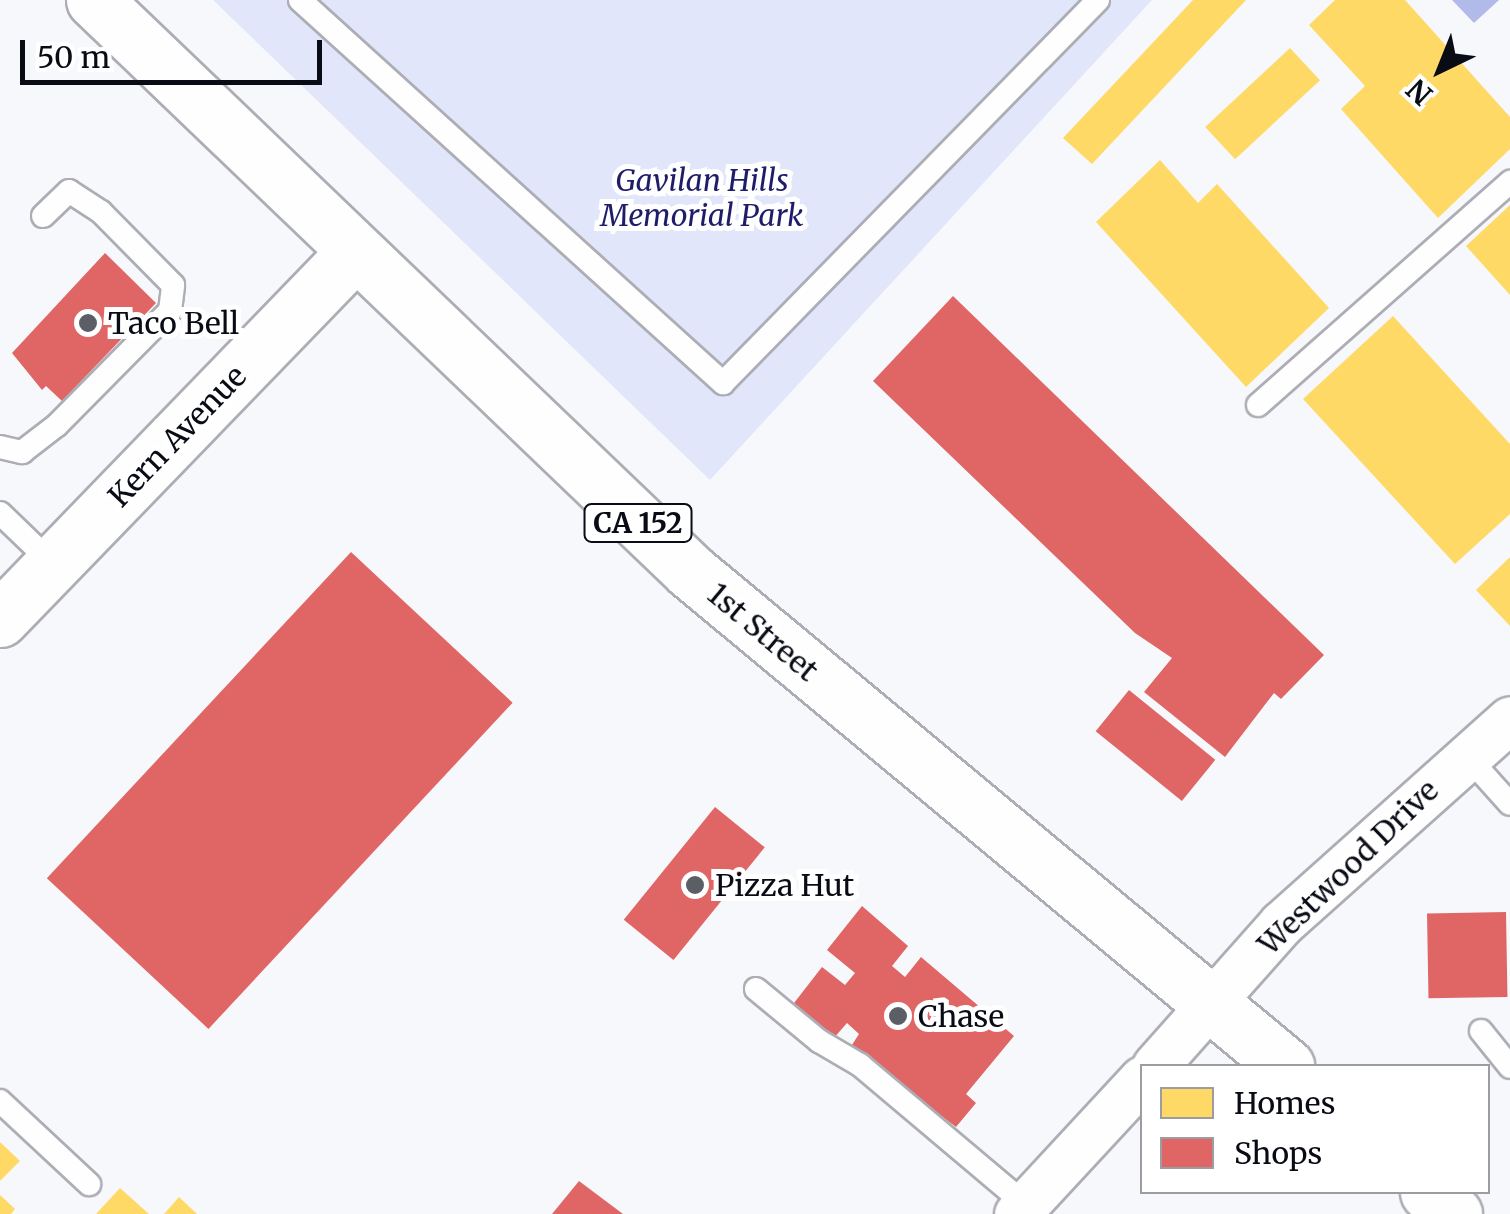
<!DOCTYPE html>
<html>
<head>
<meta charset="utf-8">
<style>
	body { margin:0 }
	#map { position:relative; width:1510px; height:1214px; overflow:hidden; background:#f7f8fb; font-family:Merriweather,serif }
	div>[style] { position:absolute }
	[style*='--x'] { left:calc(var(--x)*1px); top:calc(var(--y)*1px); width:calc(var(--w)*1px); rotate:calc(var(--a)*1deg) }
	.green>* { inset:0; background:#e2e6fa }
	.water>* { inset:0; background:#b2baea }
	.homes>* { inset:0; background:#ffd966; transform-origin:0 0 }
	.shops>* { inset:0; background:#e06666; transform-origin:0 0 }
	.roads { filter:drop-shadow(2px 0 #adaeb5) drop-shadow(-2px 0 #adaeb5) drop-shadow(0 2px #adaeb5) drop-shadow(0 -2px #adaeb5) }
	.service>* { height:22px; margin:-11px; padding:0 11px; transform-origin:11px; border-radius:11px; background:#fefefe }
	.minor>* { height:45px; margin:-22.5px; padding:0 22.5px; transform-origin:22.5px; border-radius:22.5px; background:#fefefe }
	.tertiary>* { height:55px; margin:-27.5px; padding:0 27.5px; transform-origin:27.5px; border-radius:27.5px; background:#fefefe }
	.primary>* { height:55px; margin:-27.5px; padding:0 27.5px; transform-origin:27.5px; border-radius:27.5px; background:#fefefe }
	.dots>* { width:28px; height:28px; translate:-50% -50%; box-sizing:border-box; border:5px solid #fff; border-radius:50% }
	span { translate:-50% -50%; white-space:nowrap; text-align:center; line-height:1.15; -webkit-text-stroke:10px #fff; paint-order:stroke }
	.shield-label span { padding:2px 8px; background:#fff; border:2px solid; border-radius:8px; -webkit-text-stroke-width:0 }
	.shield-label { font-size:28px; color:#090b15; font-weight:700 }
	.park-label { font-size:30px; color:#1f1d6a; font-style:italic }
	.poi-label { font-size:30px; color:#090b15 }
	.left { translate:0 -50%; text-align:left }
	.street-label { font-size:30px; color:#090b15 }
	.legend { position:absolute; left:1140px; top:1064px; width:350px; height:130px; box-sizing:border-box; background:#fff; border:2px solid #9d9da1; margin:0; padding:12px 18px; list-style:none; font-size:30px; color:#090b15 }
	.legend li { display:flex; align-items:center; gap:20px; height:50px }
	.legend b { width:50px; border:2px solid #9d9da1 }
	.north { position:absolute; left:1390px; top:20px; width:100px; height:100px; -webkit-text-stroke:8px #fff; paint-order:stroke; rotate:223deg; font-size:28px; font-weight:700; line-height:40px; text-align:center; color:#090b15 }
	.north::after { content:''; display:block; margin:auto; width:35px; height:45px; background:#090b15; clip-path:polygon(50% 0,100% 100%,50% 72%,0 100%) }
	.scale { position:absolute; left:20px; top:40px; width:302px; height:45px; box-sizing:border-box; border:5px solid #090b15; border-top:0; padding-left:12px; font-size:30px; line-height:35px; white-space:nowrap; color:#090b15; -webkit-text-stroke:8px #fff; paint-order:stroke }
</style>
</head>
<body>
<div id="map">
	<div class="green">
		<i style="clip-path:polygon(213px 0,1152px 0,710px 480px)"></i>
	</div>
	<div class="water">
		<i style="clip-path:polygon(1452px 0,1499px 0,1474px 23px)"></i>
	</div>
	<div class="homes">
		<i style="clip-path:polygon(1193px 0,1246px 0,1092px 164px,1063px 138px)"></i>
		<i style="clip-path:polygon(1335px 0,1405px 0,1510px 117px,1510px 149px,1438px 218px,1341px 109px,1365px 86px,1309px 25px)"></i>
		<i style="left:1290px;top:48px;width:44px;height:116px;rotate:47deg"></i>
		<i style="clip-path:polygon(1160px 160px,1198px 203px,1217px 184px,1329px 308px,1246px 387px,1096px 222px)"></i>
		<i style="clip-path:polygon(1510px 205px,1510px 295px,1466px 246px)"></i>
		<i style="clip-path:polygon(1393px 316px,1510px 444px,1510px 514px,1455px 564px,1303px 399px)"></i>
		<i style="clip-path:polygon(1510px 557px,1510px 626px,1476px 590px)"></i>
		<i style="clip-path:polygon(0 1142px,20px 1161px,0 1181px)"></i>
		<i style="clip-path:polygon(120px 1188px,149px 1214px,96px 1214px)"></i>
		<i style="clip-path:polygon(0 1195px,15px 1209px,11px 1214px,0 1214px)"></i>
		<i style="clip-path:polygon(179px 1197px,197px 1214px,164px 1214px)"></i>
	</div>
	<div class="shops">
		<i style="clip-path:polygon(105px 253px,156px 303px,62px 401px,46px 386px,42px 390px,12px 353px)"></i>
		<i style="clip-path:polygon(953px 296px,1324px 655px,1281px 699px,1274px 693px,1225px 757px,1144px 692px,1172px 658px,1135px 633px,873px 381px)"></i>
		<i style="left:351px;top:552px;width:221px;height:446px;rotate:43deg"></i>
		<i style="left:1129px;top:690px;width:111px;height:53px;rotate:39deg"></i>
		<i style="left:715px;top:807px;width:64px;height:145px;rotate:39deg"></i>
		<i style="clip-path:polygon(862px 906px,908px 946px,892px 966px,905px 977px,921px 957px,1014px 1036px,966px 1094px,976px 1103px,956px 1127px,850px 1048px,859px 1034px,847px 1023px,833px 1039px,796px 1009px,794px 1003px,822px 967px,845px 985px,855px 973px,827px 950px)"></i>
		<i style="left:1506px;top:912px;width:85px;height:79px;rotate:89deg"></i>
		<i style="clip-path:polygon(579px 1181px,623px 1214px,552px 1214px)"></i>
	</div>
	<div class="roads">
		<div class="service">
			<i style="--x:300;--y:0;--w:571;--a:42.16"></i>
			<i style="--x:723;--y:383;--w:536;--a:-45.6"></i>
			<i style="--x:1258;--y:405;--w:337;--a:-41.5"></i>
			<i style="--x:0;--y:447;--w:23;--a:13"></i>
			<i style="--x:22;--y:452;--w:44;--a:-37.6"></i>
			<i style="--x:57;--y:425;--w:161;--a:-45.3"></i>
			<i style="--x:170;--y:311;--w:26;--a:-83"></i>
			<i style="--x:173;--y:285;--w:103;--a:-134.6"></i>
			<i style="--x:101;--y:212;--w:38;--a:-147"></i>
			<i style="--x:69;--y:191;--w:36;--a:136"></i>
			<i style="--x:0;--y:513;--w:74;--a:43.9"></i>
			<i style="--x:1467;--y:756;--w:64;--a:48.1"></i>
			<i style="--x:756;--y:989;--w:82;--a:39.5"></i>
			<i style="--x:819;--y:1041;--w:48;--a:30.3"></i>
			<i style="--x:860;--y:1065;--w:216;--a:40.1"></i>
			<i style="--x:1481;--y:1031;--w:46;--a:51.1"></i>
			<i style="--x:0;--y:1101;--w:122;--a:43"></i>
		</div>
		<div class="minor">
			<i style="--x:1155;--y:1066;--w:190;--a:-48.4"></i>
			<i style="--x:1281;--y:924;--w:307;--a:-41.8"></i>
			<i style="--x:1017;--y:1214;--w:184;--a:-47.2"></i>
		</div>
		<div class="tertiary">
			<i style="--x:0;--y:619;--w:509;--a:-45.95"></i>
		</div>
		<div class="primary">
			<i style="--x:94;--y:0;--w:825;--a:43.77"></i>
			<i style="--x:690;--y:571;--w:775;--a:39.71"></i>
			<i style="--x:1428;--y:1192;--w:34;--a:40"></i>
		</div>
	</div>
	<div class="dots">
		<i style="left:88px;top:323px;background:#5c5e66"></i>
		<i style="left:695px;top:885px;background:#5c5e66"></i>
		<i style="left:898px;top:1016px;background:#5c5e66"></i>
	</div>
	<div class="shield-label">
		<span style="left:638px;top:523px">CA 152</span>
	</div>
	<div class="park-label">
		<span style="left:702px;top:197px">Gavilan Hills<br>Memorial Park</span>
	</div>
	<div class="poi-label">
		<span class="left" style="left:108px;top:323px">Taco Bell</span>
		<span class="left" style="left:715px;top:885px">Pizza Hut</span>
		<span class="left" style="left:918px;top:1016px">Chase</span>
	</div>
	<div class="street-label">
		<span style="left:177px;top:436px;rotate:-46deg">Kern Avenue</span>
		<span style="left:763px;top:632px;rotate:40deg">1st Street</span>
		<span style="left:1348px;top:867px;rotate:-44deg">Westwood Drive</span>
	</div>
	<ul class="legend">
	<li><b style="height:28px;background:#ffd966"></b>Homes</li>
	<li><b style="height:28px;background:#e06666"></b>Shops</li>
	</ul>
	<div class="north">N</div>
	<div class="scale">50 m</div>
</div>
</body>
</html>
